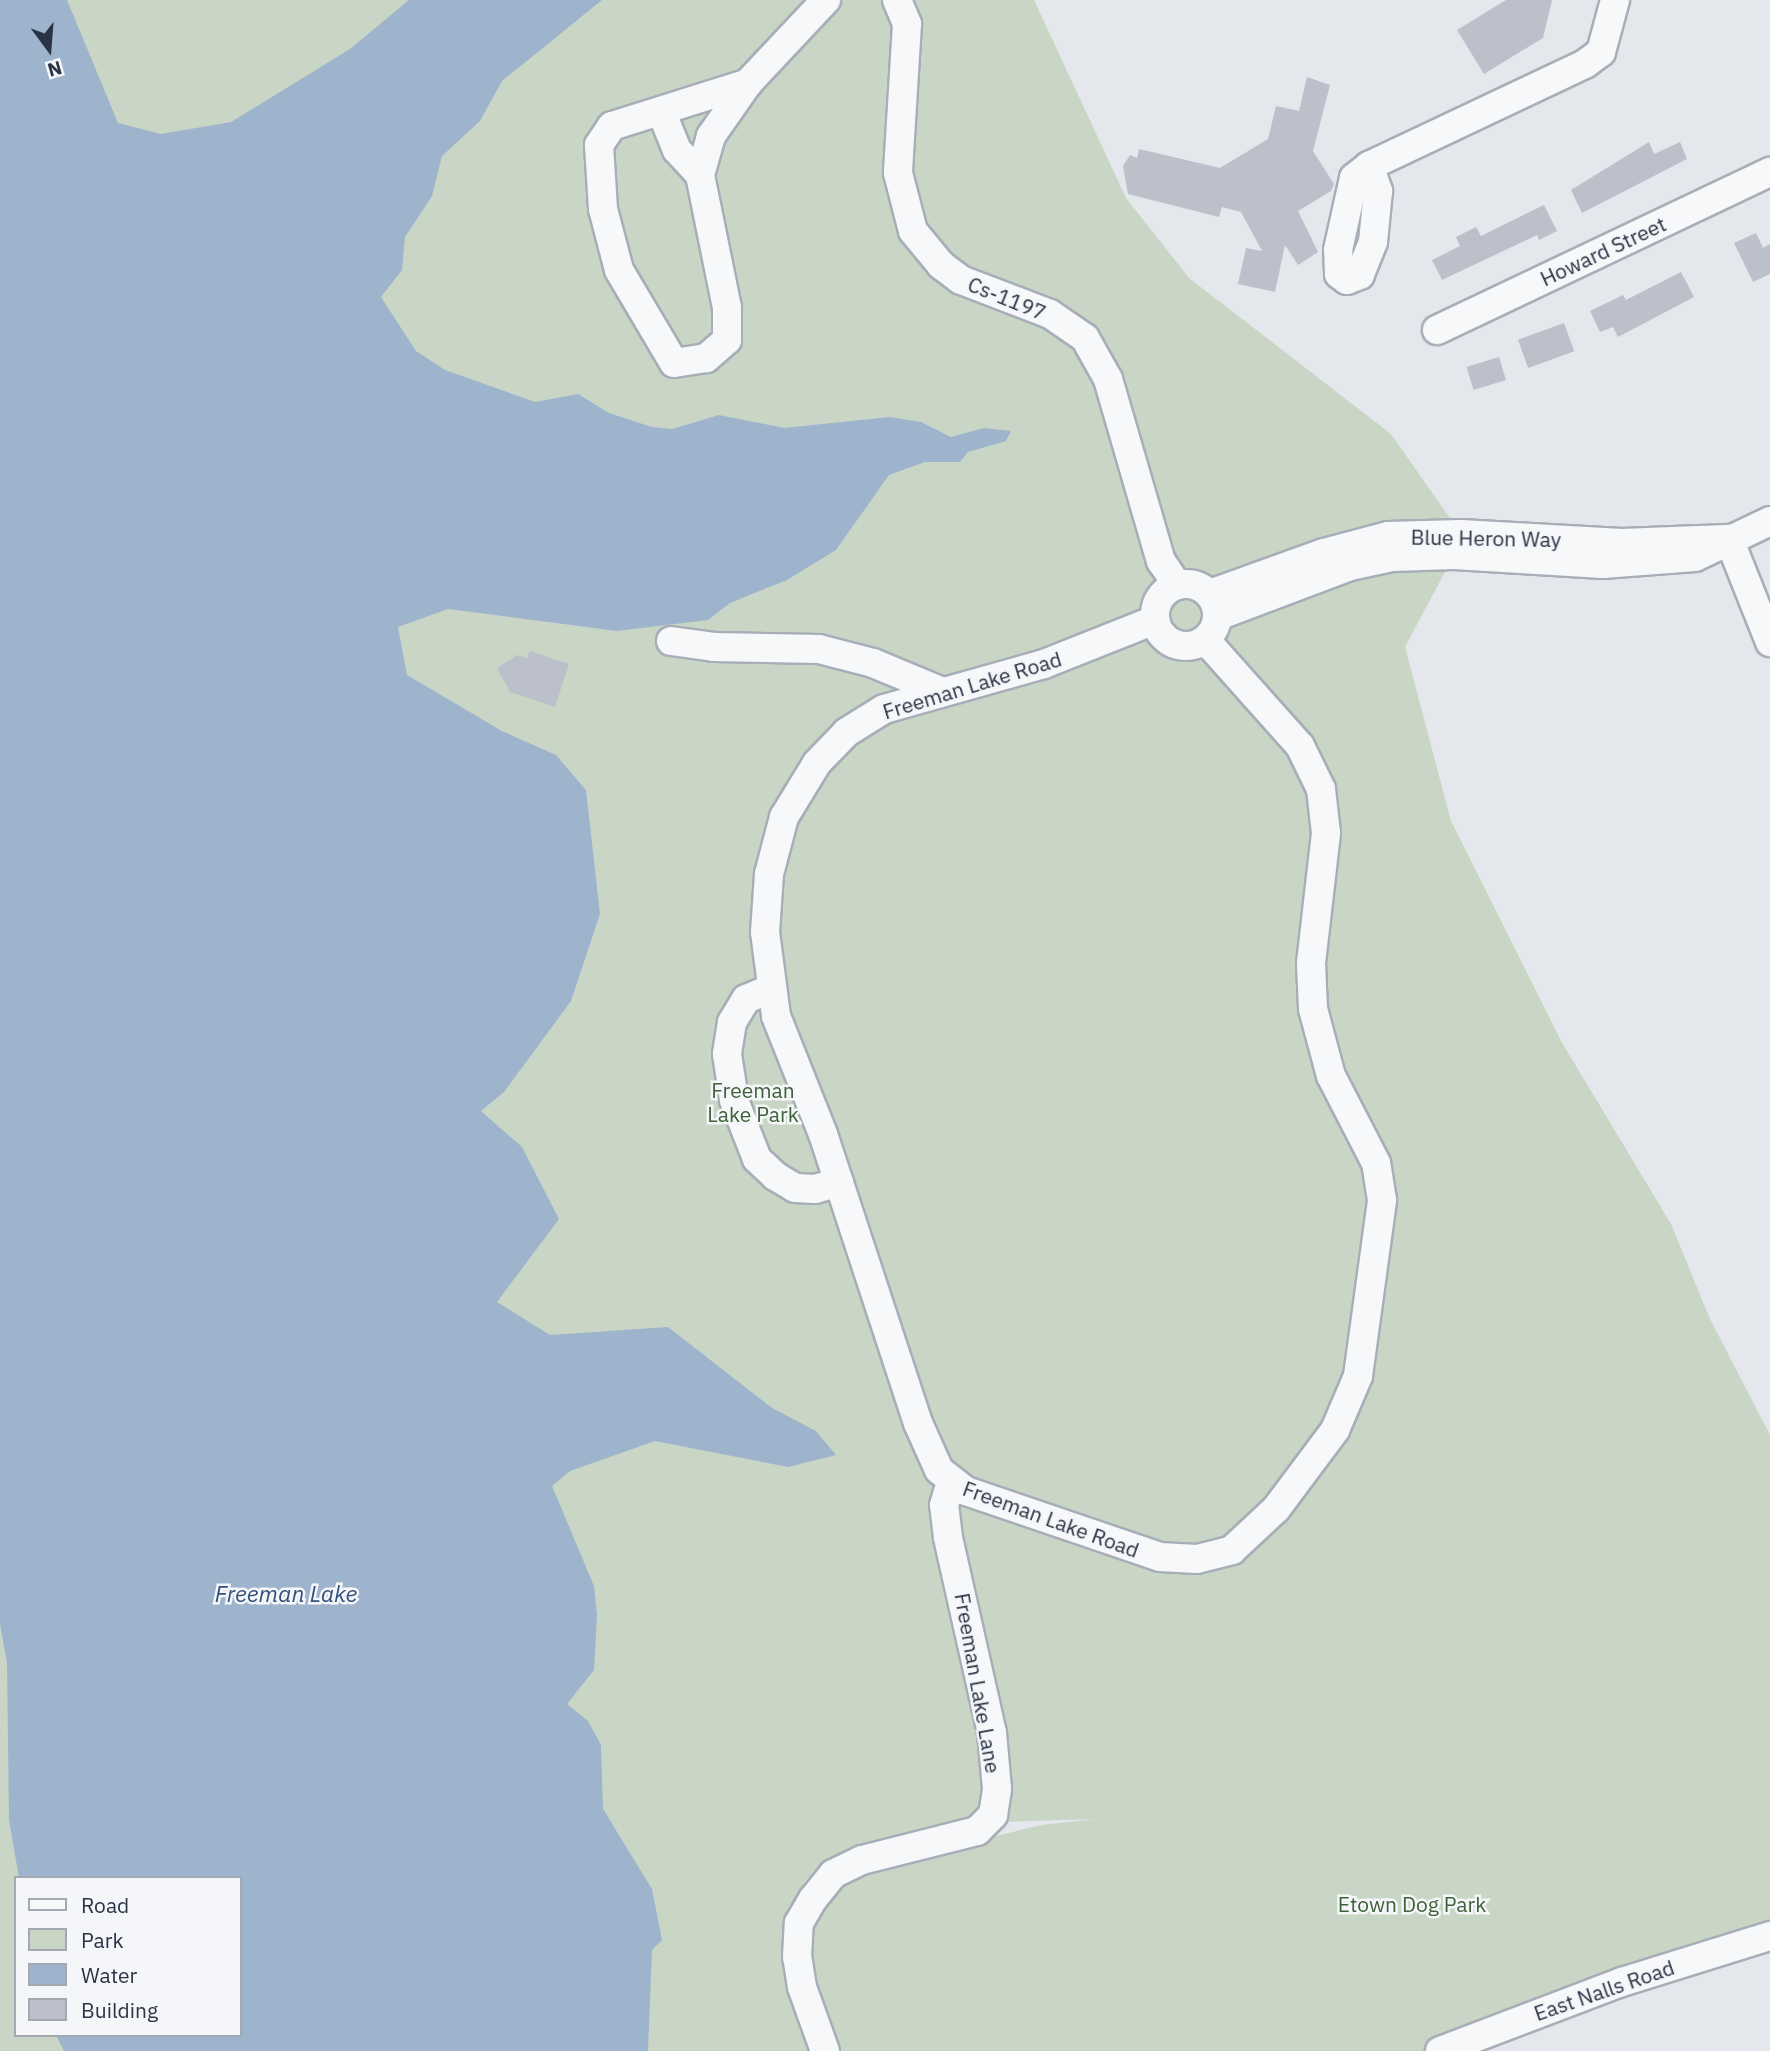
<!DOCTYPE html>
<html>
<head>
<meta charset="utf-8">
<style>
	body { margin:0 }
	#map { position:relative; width:1770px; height:2051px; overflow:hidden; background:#e4e7ec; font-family:"IBM Plex Sans",sans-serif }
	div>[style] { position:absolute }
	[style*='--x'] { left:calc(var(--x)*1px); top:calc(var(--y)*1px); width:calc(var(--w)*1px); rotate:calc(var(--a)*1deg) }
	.green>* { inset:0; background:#c9d6c5 }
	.water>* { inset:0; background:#9eb4cd }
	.building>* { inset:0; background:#bbc0ca; transform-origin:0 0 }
	.roads { filter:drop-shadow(2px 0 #a8aeb7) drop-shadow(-2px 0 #a8aeb7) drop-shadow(0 2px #a8aeb7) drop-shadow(0 -2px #a8aeb7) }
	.minor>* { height:28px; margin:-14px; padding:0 14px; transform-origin:14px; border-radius:14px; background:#f7f8fa }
	.minor>.ring { margin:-14px; padding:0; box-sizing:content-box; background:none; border:28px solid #f7f8fa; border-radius:50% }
	span { translate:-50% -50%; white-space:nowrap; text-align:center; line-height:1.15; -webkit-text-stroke:5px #f4f6f9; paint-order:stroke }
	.street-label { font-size:21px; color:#2a3445 }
	.park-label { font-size:21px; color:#3e6237 }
	.water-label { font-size:23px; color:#33527b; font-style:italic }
	.legend { position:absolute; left:14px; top:1876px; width:228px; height:161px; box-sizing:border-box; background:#f4f6f9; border:2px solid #a3a8b1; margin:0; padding:9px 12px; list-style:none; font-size:21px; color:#2a3445 }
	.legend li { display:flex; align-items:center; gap:14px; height:35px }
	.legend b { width:35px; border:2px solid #a3a8b1 }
	.north { position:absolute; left:14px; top:14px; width:70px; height:70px; -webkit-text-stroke:5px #f4f6f9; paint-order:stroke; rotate:164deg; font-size:19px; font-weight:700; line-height:28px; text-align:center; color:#2a3445 }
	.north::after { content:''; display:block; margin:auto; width:24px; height:32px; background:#2a3445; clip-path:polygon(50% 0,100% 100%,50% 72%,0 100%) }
</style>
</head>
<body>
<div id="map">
	<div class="green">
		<i style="clip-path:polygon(evenodd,0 0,1034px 0,1126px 198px,1189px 278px,1391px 434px,1461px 534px,1454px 555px,1405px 647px,1451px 821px,1561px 1041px,1671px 1224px,1710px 1319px,1770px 1435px,1770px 1935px,1438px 2051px,825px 2051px,799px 1923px,833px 1874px,1042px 1825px,1095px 1819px,971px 1823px,847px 1854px,805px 1880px,781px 1947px,816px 2051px,0 2051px,0 0,16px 1878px,240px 1878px,240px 2035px,16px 2035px,16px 1878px)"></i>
	</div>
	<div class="water">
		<i style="clip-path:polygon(0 0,67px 0,118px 123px,161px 134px,231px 122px,350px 49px,409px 0,602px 0,502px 81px,480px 121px,442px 156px,432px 196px,405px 237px,402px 270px,381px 297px,416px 351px,445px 370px,535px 402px,578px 394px,609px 413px,652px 427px,672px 429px,719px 415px,784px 428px,890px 417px,921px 422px,951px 437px,984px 428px,1011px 431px,1006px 441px,968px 452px,960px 462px,925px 462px,889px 475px,836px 550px,787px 580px,730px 603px,708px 620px,617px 631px,448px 609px,398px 627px,407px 675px,502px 731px,556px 755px,586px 790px,600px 914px,571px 1001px,504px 1092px,481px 1111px,522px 1147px,559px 1219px,497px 1302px,550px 1335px,668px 1327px,772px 1408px,816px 1431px,836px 1455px,788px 1467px,655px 1441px,570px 1471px,552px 1486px,594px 1586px,597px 1615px,594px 1670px,567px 1704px,588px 1721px,601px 1745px,603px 1809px,652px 1889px,662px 1940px,652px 1950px,648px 2051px,64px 2051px,56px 2035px,240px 2035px,240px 1878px,19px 1878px,9px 1820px,7px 1663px,0 1624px)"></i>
	</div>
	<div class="building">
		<i style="clip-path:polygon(1506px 0,1552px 0,1543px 38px,1484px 74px,1457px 30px)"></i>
		<i style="clip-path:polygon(1307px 77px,1330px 85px,1313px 151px,1334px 184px,1331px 191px,1298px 211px,1318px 252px,1298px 265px,1285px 245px,1275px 292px,1238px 284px,1246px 248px,1262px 251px,1241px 212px,1222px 207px,1219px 217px,1128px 194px,1123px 166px,1130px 155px,1137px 158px,1139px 149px,1220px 168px,1268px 139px,1276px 106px,1299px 111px)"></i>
		<i style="clip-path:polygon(1649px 142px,1654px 154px,1680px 142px,1687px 159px,1582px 213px,1571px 190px)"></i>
		<i style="clip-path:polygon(1544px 205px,1557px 231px,1539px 240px,1537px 235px,1442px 280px,1432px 260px,1460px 246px,1456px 237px,1476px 227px,1481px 236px)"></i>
		<i style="clip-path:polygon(1756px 233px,1763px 248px,1770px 244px,1770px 274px,1753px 282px,1734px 243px)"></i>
		<i style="clip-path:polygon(1681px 272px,1694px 297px,1618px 337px,1613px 327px,1600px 332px,1590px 311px,1623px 295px,1626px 300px)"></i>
		<i style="left:1564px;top:323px;width:30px;height:49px;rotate:70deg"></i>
		<i style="left:1499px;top:357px;width:24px;height:34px;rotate:73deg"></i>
		<i style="clip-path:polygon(530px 651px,569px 664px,555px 707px,510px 692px,497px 668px,517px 655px,527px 658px)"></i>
	</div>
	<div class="roads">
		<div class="minor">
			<i style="--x:897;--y:0;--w:26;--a:67"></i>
			<i style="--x:907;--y:24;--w:149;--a:93.5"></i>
			<i style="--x:898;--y:173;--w:60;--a:75.5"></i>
			<i style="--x:913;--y:231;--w:44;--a:50.5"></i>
			<i style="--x:941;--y:265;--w:25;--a:37"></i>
			<i style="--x:961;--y:280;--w:95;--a:20.9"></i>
			<i style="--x:1050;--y:314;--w:42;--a:34.4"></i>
			<i style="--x:1085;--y:338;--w:47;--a:60.7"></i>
			<i style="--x:1108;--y:379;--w:190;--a:73.8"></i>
			<i style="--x:1161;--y:561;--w:29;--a:56"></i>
			<i style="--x:748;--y:83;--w:65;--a:124.9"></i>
			<i style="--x:711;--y:136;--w:41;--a:105.8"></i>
			<i style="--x:700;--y:175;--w:136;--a:78.5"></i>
			<i style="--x:727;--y:308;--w:32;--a:90"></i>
			<i style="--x:727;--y:340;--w:28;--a:139"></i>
			<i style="--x:706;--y:358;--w:32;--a:171"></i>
			<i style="--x:674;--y:363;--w:108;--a:-120.6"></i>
			<i style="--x:619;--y:270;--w:63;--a:-104.7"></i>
			<i style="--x:603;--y:209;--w:64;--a:-93.6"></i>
			<i style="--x:599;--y:145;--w:23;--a:-56"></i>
			<i style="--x:612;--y:126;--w:143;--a:-17.5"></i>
			<i style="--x:748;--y:83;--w:114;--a:-46.8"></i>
			<i style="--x:661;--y:111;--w:42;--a:67.7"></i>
			<i style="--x:677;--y:150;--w:34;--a:47"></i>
			<i style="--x:1369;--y:166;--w:27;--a:70"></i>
			<i style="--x:1378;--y:191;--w:51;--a:95.6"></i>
			<i style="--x:1373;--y:242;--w:35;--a:112"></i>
			<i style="--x:1360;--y:275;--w:14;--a:159"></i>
			<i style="--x:1347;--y:280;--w:10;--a:-143"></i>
			<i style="--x:1339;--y:274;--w:24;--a:-92"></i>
			<i style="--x:1338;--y:250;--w:74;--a:-77.5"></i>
			<i style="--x:1354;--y:178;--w:19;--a:-39"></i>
			<i style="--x:1369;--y:166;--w:239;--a:-25.3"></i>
			<i style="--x:1585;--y:64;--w:20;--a:-37"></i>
			<i style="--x:1601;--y:52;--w:54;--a:-74.9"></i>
			<i style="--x:1437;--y:330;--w:369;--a:-25.4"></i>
			<i style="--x:1729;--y:539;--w:111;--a:68.3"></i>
			<i class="ring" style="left:1155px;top:584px;width:34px;height:34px"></i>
			<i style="--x:1210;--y:594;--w:121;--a:-19.8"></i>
			<i style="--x:1324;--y:553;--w:66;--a:-14.9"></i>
			<i style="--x:1388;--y:536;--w:73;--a:-1.6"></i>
			<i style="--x:1461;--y:534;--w:161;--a:3.2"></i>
			<i style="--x:1622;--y:543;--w:104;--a:-2.2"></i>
			<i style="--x:1218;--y:616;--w:141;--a:-20.7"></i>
			<i style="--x:1350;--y:566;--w:43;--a:-12.1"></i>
			<i style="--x:1392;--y:557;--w:62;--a:-1.8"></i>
			<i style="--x:1454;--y:555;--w:149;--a:3.5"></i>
			<i style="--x:1603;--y:564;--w:92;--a:-4.4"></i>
			<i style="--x:1695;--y:557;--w:83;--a:-25.6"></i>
			<i style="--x:1155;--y:620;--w:119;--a:158.4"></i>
			<i style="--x:1044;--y:664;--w:166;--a:164.3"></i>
			<i style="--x:884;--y:709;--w:44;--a:148.1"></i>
			<i style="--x:847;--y:732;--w:43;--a:134.1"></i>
			<i style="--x:817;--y:763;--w:63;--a:121.4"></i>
			<i style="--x:784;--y:817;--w:59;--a:104.7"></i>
			<i style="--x:769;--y:874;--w:58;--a:93.9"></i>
			<i style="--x:765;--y:932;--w:85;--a:82.5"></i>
			<i style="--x:776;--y:1016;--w:127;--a:68.3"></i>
			<i style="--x:823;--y:1134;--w:304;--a:71.8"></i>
			<i style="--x:918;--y:1423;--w:51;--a:65.9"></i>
			<i style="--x:939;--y:1470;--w:34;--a:38"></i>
			<i style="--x:966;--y:1491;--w:205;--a:18.8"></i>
			<i style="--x:1160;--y:1557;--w:37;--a:3"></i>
			<i style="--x:1197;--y:1559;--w:36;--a:-14"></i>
			<i style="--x:1232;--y:1550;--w:60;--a:-43"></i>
			<i style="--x:1276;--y:1509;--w:99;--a:-53.2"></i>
			<i style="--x:1335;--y:1430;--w:59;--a:-66.9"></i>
			<i style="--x:1358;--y:1376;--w:178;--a:-82.2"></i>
			<i style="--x:1382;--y:1200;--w:37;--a:-99"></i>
			<i style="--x:1376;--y:1163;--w:98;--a:-117.3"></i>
			<i style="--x:1331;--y:1076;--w:69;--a:-105"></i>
			<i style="--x:1313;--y:1009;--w:46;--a:-92.5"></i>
			<i style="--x:1311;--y:963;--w:131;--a:-83.4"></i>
			<i style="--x:1326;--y:833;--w:44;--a:-96.5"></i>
			<i style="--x:1321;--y:789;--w:48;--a:-116"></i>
			<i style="--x:1300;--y:746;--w:134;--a:-131.7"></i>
			<i style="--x:1211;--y:646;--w:9;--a:-103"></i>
			<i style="--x:671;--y:641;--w:43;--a:7.9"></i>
			<i style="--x:714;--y:647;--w:105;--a:1.1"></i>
			<i style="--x:819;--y:649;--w:56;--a:14.5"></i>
			<i style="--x:873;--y:663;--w:76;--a:22.5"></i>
			<i style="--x:770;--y:989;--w:26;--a:157"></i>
			<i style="--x:746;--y:999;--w:27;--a:121"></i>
			<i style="--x:732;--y:1022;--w:32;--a:99"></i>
			<i style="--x:727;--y:1054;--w:47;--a:81.3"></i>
			<i style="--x:734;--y:1100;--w:63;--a:68.7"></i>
			<i style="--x:757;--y:1159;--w:25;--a:43"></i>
			<i style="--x:775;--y:1176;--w:23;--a:31"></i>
			<i style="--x:795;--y:1188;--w:20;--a:3"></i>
			<i style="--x:815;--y:1189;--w:25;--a:-16"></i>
			<i style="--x:825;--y:2051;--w:68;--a:-109.8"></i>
			<i style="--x:802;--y:1987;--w:30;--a:-99"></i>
			<i style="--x:797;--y:1957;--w:34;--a:-87"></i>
			<i style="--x:799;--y:1923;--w:28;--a:-60"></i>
			<i style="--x:813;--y:1899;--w:32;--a:-51"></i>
			<i style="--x:833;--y:1874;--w:32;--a:-26"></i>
			<i style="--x:862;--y:1860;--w:119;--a:-14.2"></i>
			<i style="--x:977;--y:1831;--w:23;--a:-45"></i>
			<i style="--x:993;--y:1815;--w:26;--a:-81"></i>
			<i style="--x:997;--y:1789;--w:56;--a:-95.1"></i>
			<i style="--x:992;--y:1733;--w:201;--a:-102.7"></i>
			<i style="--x:948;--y:1537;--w:32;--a:-97"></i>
			<i style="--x:944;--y:1505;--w:24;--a:-73"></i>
			<i style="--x:1440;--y:2051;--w:195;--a:-20.8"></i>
			<i style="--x:1622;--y:1982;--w:155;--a:-17.3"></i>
		</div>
	</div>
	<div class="street-label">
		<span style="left:1603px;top:251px;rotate:-25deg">Howard Street</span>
		<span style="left:1007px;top:298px;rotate:22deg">Cs-1197</span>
		<span style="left:1486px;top:538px;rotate:1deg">Blue Heron Way</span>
		<span style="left:972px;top:685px;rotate:-17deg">Freeman Lake Road</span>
		<span style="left:1051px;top:1519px;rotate:20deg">Freeman Lake Road</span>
		<span style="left:978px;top:1683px;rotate:80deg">Freeman Lake Lane</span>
		<span style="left:1604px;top:1990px;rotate:-19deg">East Nalls Road</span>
	</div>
	<div class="park-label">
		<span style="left:753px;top:1102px">Freeman<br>Lake Park</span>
		<span style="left:1412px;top:1904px">Etown Dog Park</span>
	</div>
	<div class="water-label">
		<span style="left:286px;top:1593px">Freeman Lake</span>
	</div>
	<ul class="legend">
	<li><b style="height:9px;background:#f7f8fa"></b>Road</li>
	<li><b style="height:19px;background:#c9d6c5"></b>Park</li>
	<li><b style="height:19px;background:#9eb4cd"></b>Water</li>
	<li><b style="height:19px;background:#bbc0ca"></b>Building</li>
	</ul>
	<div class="north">N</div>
</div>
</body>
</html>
